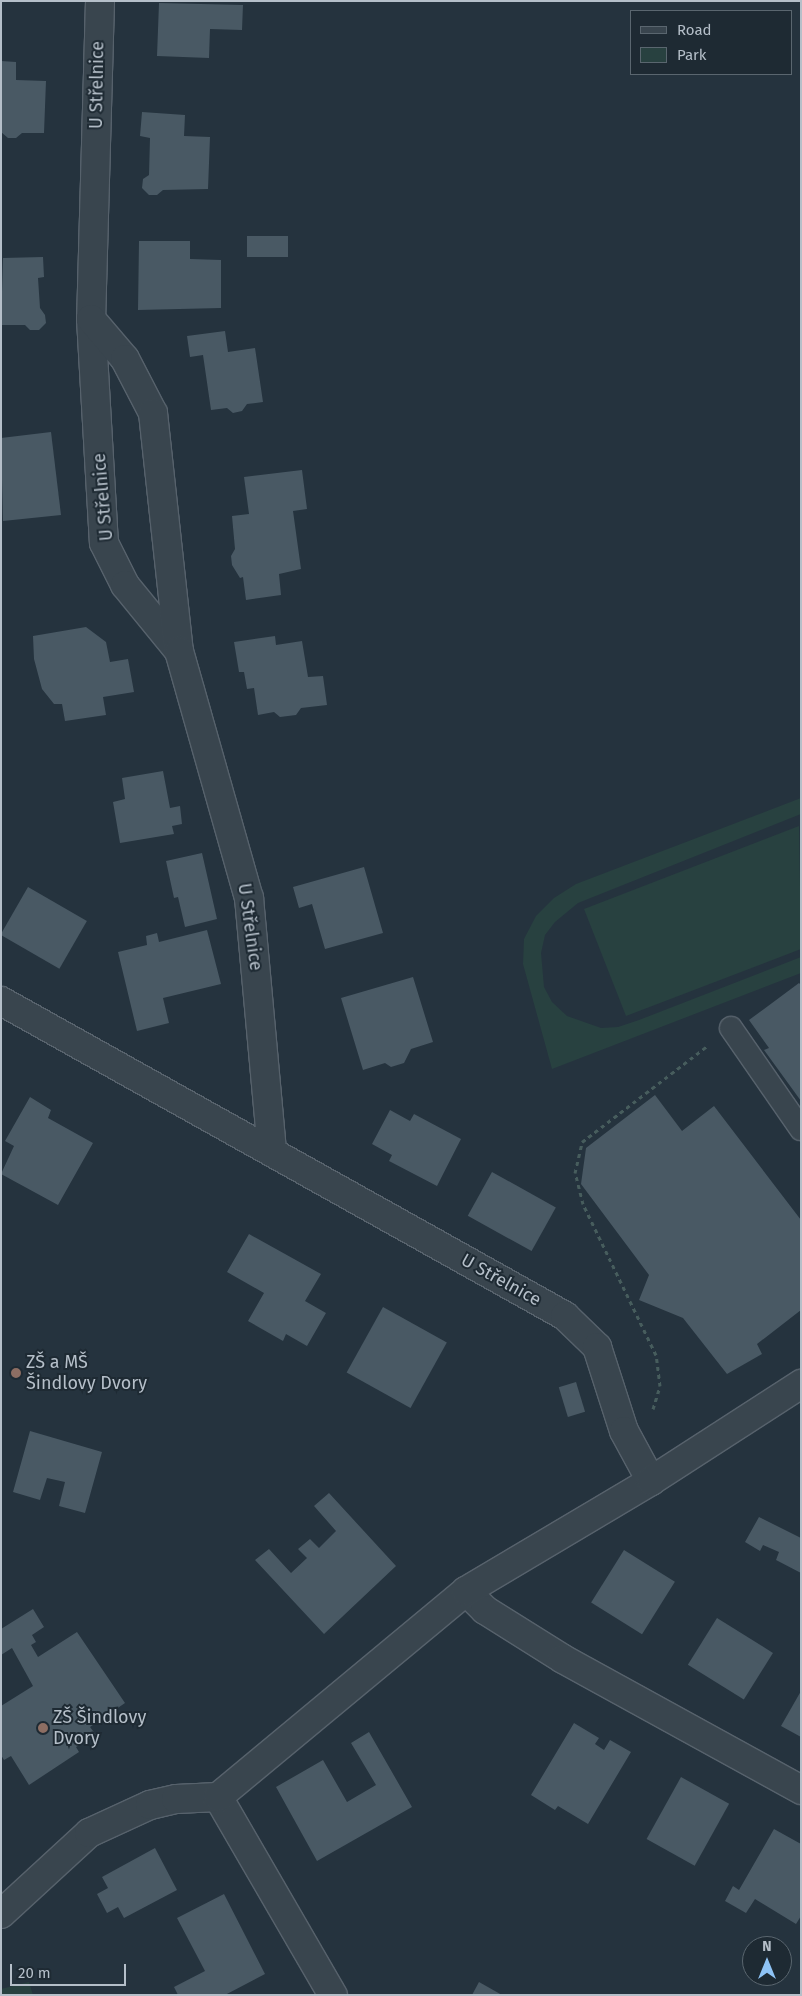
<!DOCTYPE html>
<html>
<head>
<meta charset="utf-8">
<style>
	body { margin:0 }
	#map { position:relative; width:802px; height:1996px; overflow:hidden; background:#25333e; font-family:"Fira Sans",sans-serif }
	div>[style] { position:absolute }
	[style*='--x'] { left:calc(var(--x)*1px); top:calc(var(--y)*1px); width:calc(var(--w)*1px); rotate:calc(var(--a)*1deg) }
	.green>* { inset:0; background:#284140 }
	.building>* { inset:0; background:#495964; transform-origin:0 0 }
	.path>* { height:3px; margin-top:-1.5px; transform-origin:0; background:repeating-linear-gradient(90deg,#475d5d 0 4px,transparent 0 8px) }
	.roads { filter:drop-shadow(1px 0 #57626c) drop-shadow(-1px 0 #57626c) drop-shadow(0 1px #57626c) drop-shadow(0 -1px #57626c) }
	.service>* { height:22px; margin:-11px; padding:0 11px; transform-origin:11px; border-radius:11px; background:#39454e }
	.minor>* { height:28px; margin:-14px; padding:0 14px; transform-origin:14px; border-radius:14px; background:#39454e }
	.dots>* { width:14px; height:14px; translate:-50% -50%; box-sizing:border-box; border:2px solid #1e2a33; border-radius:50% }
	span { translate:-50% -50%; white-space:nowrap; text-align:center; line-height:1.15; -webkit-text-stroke:4px #1e2a33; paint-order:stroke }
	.street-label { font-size:18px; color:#b5bfc9 }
	.poi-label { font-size:18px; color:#b5bfc9 }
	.left { translate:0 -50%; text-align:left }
	.frame { position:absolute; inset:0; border:2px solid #b5bfc9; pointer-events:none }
	.legend { position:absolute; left:630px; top:10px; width:162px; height:65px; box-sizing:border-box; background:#1e2a33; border:1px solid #5a666f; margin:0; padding:6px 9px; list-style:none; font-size:15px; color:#b5bfc9 }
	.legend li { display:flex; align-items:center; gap:10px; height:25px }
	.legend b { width:25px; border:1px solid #5a666f }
	.north { position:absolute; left:742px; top:1936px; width:50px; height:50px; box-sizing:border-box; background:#1e2a33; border:1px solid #5a666f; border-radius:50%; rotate:0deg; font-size:14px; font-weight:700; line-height:20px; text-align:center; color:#b5bfc9 }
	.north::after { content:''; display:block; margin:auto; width:18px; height:22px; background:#8ec3f5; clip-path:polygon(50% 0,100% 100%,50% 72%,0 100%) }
	.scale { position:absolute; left:10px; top:1964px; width:116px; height:22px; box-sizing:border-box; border:2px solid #b5bfc9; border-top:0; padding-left:6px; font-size:15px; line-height:18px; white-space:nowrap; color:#b5bfc9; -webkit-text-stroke:4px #1e2a33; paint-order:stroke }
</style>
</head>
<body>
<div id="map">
	<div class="green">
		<i style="clip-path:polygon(801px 798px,801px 814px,578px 903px,555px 922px,545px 935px,541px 953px,544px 987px,552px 1002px,567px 1016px,601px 1028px,618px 1027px,639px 1020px,801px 957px,801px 973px,552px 1069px,523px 964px,524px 939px,536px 916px,554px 898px,576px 884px)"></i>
		<i style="clip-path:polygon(799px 826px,801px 949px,626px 1016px,584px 909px)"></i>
		<i style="clip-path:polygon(29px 1982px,33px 1995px,1px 1995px,1px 1989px)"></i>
	</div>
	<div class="building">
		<i style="clip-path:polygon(159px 3px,243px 5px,242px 30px,210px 29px,209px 58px,157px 56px)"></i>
		<i style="clip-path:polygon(1px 61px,16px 62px,16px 80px,46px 81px,44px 133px,22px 133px,16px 138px,8px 138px,1px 132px)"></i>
		<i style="clip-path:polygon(142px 112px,185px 115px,184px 136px,210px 137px,208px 189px,163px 190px,157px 195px,149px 195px,142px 188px,143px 179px,149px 175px,150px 138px,140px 136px)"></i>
		<i style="left:247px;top:236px;width:41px;height:21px"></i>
		<i style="clip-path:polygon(139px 241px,190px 241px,190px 259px,221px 260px,221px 308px,138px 310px)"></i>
		<i style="clip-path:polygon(43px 257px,44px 277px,38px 278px,40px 308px,45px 315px,46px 323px,39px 330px,30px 330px,25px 325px,1px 325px,3px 258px)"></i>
		<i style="clip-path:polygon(225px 331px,228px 352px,255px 348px,263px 402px,247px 404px,242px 411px,233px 413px,227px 408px,211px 410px,203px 355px,190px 357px,187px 336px)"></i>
		<i style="clip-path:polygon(51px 432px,61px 515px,3px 521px,1px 438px)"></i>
		<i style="clip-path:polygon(302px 470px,307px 509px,293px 511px,301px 569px,279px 574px,281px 595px,246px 600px,243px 577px,240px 578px,232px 565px,231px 556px,235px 549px,232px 516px,249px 514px,244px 477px)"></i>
		<i style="clip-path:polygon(86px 627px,106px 642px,110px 662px,128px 659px,134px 692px,103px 697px,106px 715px,65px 721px,62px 704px,54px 704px,42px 689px,34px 659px,33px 636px)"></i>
		<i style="clip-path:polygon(275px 636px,276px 645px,302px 641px,308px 677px,323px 676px,327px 705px,301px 708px,296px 715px,280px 717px,274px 712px,258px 715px,254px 688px,247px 689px,244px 672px,239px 672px,234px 642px)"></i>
		<i style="clip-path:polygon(163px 771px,170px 808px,180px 806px,182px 824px,172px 826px,174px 834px,120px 843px,113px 802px,125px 799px,122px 778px)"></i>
		<i style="clip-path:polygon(202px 853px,217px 919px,185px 927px,178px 897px,174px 898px,166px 861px)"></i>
		<i style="clip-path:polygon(364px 867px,383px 933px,325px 949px,312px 904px,299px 908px,293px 887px)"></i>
		<i style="left:28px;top:887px;width:68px;height:55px;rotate:30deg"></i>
		<i style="clip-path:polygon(207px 930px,221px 984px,163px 998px,169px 1023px,137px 1031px,118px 952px,147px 945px,146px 936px,157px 933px,159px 942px)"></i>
		<i style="clip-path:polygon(413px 977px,433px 1042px,411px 1049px,404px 1063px,391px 1067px,385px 1063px,363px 1070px,341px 998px)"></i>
		<i style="clip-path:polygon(799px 983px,801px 985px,801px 1101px,764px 1050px,769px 1048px,749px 1020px)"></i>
		<i style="clip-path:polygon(655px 1095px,682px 1131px,714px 1106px,801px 1220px,801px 1310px,757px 1344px,762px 1354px,727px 1374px,683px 1318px,639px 1300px,649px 1275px,581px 1184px,586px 1148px)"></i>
		<i style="clip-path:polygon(30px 1097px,51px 1110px,48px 1118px,93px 1143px,58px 1205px,1px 1174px,14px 1146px,5px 1141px)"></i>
		<i style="clip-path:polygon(390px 1110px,410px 1121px,414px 1114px,461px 1139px,437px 1186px,389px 1161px,392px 1155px,372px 1144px)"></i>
		<i style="left:492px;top:1172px;width:73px;height:50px;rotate:29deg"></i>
		<i style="clip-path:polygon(249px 1234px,321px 1274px,305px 1301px,326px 1313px,307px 1346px,286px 1334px,283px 1341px,248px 1321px,264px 1293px,227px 1272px)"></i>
		<i style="left:383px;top:1307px;width:73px;height:75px;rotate:29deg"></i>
		<i style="left:576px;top:1382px;width:31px;height:18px;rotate:73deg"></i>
		<i style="clip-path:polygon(30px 1431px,102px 1452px,85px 1513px,59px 1506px,65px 1482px,47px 1478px,40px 1500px,13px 1492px)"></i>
		<i style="clip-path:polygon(329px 1493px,396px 1566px,324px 1634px,255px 1560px,269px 1549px,291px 1573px,307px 1558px,298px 1549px,310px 1539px,319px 1548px,336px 1531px,314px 1506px)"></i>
		<i style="clip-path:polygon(759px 1517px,801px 1538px,801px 1573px,776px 1560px,779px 1552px,763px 1545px,760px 1551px,745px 1542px)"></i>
		<i style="left:624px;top:1550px;width:60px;height:62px;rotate:32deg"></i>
		<i style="clip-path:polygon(33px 1609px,44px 1627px,32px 1635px,36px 1642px,31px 1645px,38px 1657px,77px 1632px,125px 1703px,90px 1727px,96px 1735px,76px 1747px,79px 1752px,29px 1785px,11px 1756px,4px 1760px,1px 1755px,1px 1706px,33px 1686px,12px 1648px,1px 1655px,1px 1629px)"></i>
		<i style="left:717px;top:1618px;width:66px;height:55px;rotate:32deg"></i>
		<i style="clip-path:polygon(801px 1691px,801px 1737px,781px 1726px)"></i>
		<i style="clip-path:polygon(574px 1723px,599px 1738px,595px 1744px,604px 1750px,610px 1740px,631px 1752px,588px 1824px,558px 1806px,555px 1810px,531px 1795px)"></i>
		<i style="clip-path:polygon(369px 1732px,412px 1807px,317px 1861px,276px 1787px,323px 1760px,347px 1802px,376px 1785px,351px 1743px)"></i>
		<i style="left:681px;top:1777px;width:55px;height:71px;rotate:29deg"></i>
		<i style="clip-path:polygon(774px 1829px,801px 1844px,801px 1916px,796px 1924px,755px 1899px,746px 1913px,725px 1901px,733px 1886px,739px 1890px)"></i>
		<i style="clip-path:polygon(155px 1848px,177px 1890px,124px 1918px,118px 1907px,107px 1913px,97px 1894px,108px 1888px,102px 1877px)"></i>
		<i style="clip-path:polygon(224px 1894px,265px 1974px,225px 1995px,178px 1995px,174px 1987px,205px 1971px,177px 1918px)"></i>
		<i style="clip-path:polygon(479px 1982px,502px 1995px,472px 1995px)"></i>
	</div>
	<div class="path">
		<i style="--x:653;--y:1409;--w:24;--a:-73"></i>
		<i style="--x:660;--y:1386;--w:31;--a:-97"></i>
		<i style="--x:656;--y:1355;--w:168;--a:-115.8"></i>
		<i style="--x:583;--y:1204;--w:32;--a:-104"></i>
		<i style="--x:575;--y:1173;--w:32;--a:-77"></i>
		<i style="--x:582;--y:1142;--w:158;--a:-37.5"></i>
	</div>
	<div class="roads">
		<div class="service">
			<i style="--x:731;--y:1028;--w:123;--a:55.3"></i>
		</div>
		<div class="minor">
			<i style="--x:100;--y:1;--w:318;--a:91.6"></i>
			<i style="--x:91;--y:319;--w:224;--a:86.7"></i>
			<i style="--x:104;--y:543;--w:47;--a:63.4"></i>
			<i style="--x:125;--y:585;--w:85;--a:50.7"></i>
			<i style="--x:91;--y:319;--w:52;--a:49.6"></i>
			<i style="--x:125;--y:359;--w:61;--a:62.6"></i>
			<i style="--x:153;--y:413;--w:239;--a:83.8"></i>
			<i style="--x:179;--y:651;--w:257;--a:74.2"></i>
			<i style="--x:249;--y:898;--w:255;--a:84.8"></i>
			<i style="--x:1;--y:1001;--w:646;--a:29.18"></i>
			<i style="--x:565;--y:1316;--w:45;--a:44.1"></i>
			<i style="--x:597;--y:1347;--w:88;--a:72.2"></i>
			<i style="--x:624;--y:1431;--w:57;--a:61.6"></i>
			<i style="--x:466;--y:1591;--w:27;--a:45"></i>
			<i style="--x:485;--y:1610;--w:92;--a:32.1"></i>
			<i style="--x:563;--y:1659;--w:272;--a:28.8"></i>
			<i style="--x:218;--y:1797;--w:229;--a:59.9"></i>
			<i style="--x:1;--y:1914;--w:120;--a:-42.6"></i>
			<i style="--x:89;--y:1833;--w:67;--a:-24.7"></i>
			<i style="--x:150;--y:1805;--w:27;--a:-13"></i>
			<i style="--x:176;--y:1799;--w:42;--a:-2.7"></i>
			<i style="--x:218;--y:1797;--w:322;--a:-39.7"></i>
			<i style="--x:466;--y:1591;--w:215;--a:-30.7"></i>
			<i style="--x:651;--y:1481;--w:179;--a:-32.9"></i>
		</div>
	</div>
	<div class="dots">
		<i style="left:16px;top:1373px;background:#8d6e63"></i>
		<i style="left:43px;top:1728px;background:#8d6e63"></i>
	</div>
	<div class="street-label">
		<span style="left:97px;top:85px;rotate:-89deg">U Střelnice</span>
		<span style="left:103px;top:497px;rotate:-95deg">U Střelnice</span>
		<span style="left:250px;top:927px;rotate:82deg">U Střelnice</span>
		<span style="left:501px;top:1280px;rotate:29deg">U Střelnice</span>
	</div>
	<div class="poi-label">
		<span class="left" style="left:26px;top:1373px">ZŠ a MŠ<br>Šindlovy Dvory</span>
		<span class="left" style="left:53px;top:1728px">ZŠ Šindlovy<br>Dvory</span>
	</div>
	<div class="frame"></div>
	<ul class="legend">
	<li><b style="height:6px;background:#39454e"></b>Road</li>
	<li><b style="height:14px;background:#284140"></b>Park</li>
	</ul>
	<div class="north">N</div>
	<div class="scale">20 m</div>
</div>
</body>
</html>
